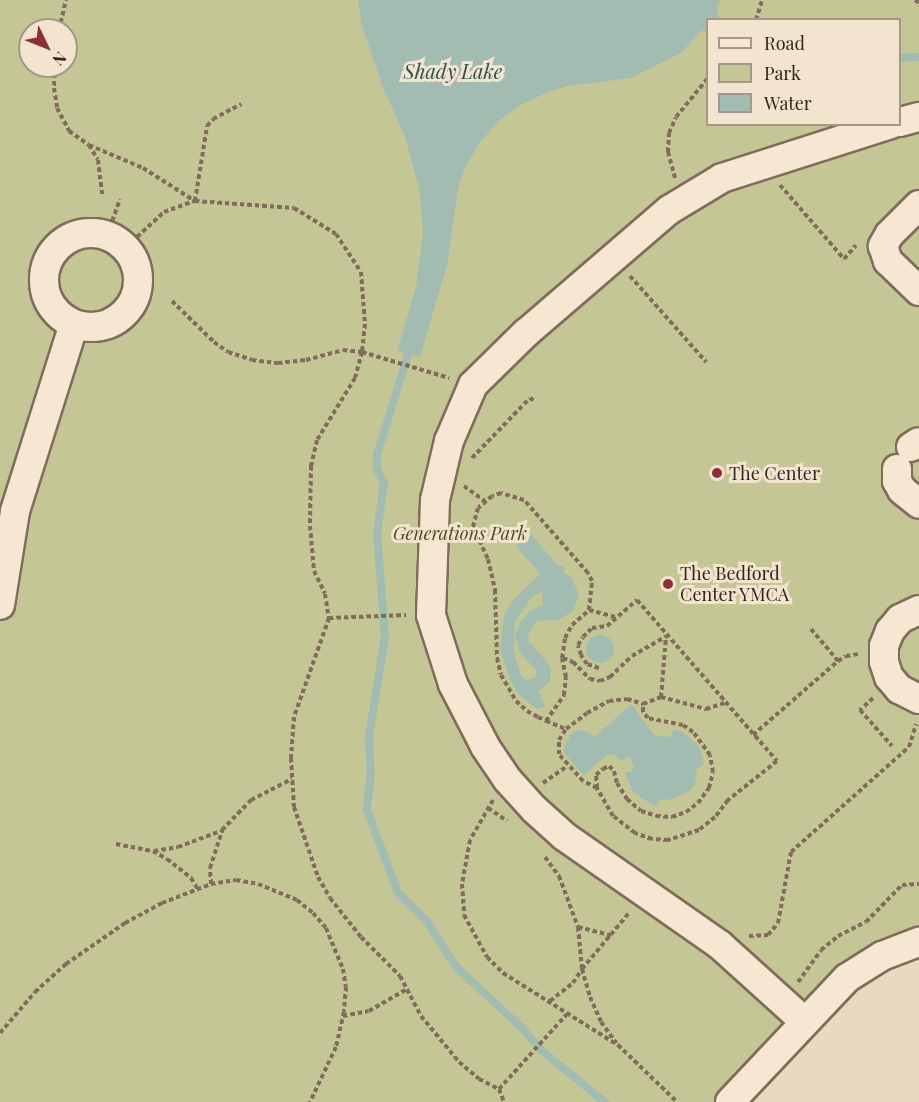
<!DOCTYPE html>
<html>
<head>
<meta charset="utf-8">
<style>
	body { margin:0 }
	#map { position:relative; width:919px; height:1102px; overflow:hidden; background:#ead9c0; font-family:"Playfair Display",serif }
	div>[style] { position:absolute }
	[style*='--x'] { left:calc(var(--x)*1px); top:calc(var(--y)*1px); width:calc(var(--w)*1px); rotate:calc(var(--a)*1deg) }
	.green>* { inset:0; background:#c5c695 }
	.water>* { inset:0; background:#a3bcb2 }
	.round { border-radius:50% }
	.stream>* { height:8px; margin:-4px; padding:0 4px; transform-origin:4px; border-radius:4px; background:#a3bcb2 }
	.path>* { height:4px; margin-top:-2px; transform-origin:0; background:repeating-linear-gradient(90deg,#816b5a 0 4.5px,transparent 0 7.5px) }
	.roads { filter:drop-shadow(2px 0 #816b5a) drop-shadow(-2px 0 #816b5a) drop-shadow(0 2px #816b5a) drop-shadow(0 -2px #816b5a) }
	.minor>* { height:28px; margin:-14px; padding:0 14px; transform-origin:14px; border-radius:14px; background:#f5e7d2 }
	.minor>.ring { margin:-14px; padding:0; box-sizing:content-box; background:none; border:28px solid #f5e7d2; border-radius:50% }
	.dots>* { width:16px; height:16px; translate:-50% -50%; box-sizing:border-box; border:3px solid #f2e4cf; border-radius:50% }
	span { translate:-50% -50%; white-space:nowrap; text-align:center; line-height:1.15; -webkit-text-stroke:6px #f2e4cf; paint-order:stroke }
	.poi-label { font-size:18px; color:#32251d }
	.left { translate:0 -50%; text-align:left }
	.park-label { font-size:18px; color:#474d25; font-style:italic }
	.water-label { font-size:20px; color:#2d514b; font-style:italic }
	.legend { position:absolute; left:706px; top:18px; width:195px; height:108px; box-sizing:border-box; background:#f2e4cf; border:2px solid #a59888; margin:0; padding:8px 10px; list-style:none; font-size:18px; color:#32251d }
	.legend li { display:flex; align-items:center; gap:12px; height:30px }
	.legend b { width:30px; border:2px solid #a59888 }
	.north { position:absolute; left:18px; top:18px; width:60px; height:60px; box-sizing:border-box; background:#f2e4cf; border:2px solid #a59888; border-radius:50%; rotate:133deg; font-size:16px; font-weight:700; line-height:24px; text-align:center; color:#32251d }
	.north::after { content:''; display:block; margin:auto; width:21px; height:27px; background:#8b2f38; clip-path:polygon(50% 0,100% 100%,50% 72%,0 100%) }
</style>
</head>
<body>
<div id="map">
	<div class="green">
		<i style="clip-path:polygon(evenodd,0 0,919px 0,919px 942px,882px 956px,730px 1102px,0 1102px,0 0,708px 20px,900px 20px,900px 124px,708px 124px,708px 20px,0 0,30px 30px,66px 30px,66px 66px,30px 66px,30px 30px)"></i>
	</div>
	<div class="water">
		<i style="clip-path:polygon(358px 0,720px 0,717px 9px,719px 19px,708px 20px,707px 31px,701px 31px,681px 53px,631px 78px,567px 86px,546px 93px,520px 105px,501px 119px,481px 141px,466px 165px,458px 189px,447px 265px,420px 357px,397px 351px,416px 287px,423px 231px,419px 188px,405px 137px,382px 85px,362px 26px)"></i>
		<i style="clip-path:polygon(evenodd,530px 533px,558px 566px,565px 566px,564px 573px,572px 578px,579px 595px,572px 612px,558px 620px,537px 621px,528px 634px,529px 642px,549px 664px,551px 672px,550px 681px,539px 691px,545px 707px,537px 709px,518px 694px,511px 682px,500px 650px,504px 616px,513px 600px,540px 574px,516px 546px,530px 533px,542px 591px,543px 605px,530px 611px,520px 623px,515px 635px,520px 653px,537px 671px,535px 678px,526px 680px,521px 676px,514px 652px,515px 622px,531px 598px,542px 591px)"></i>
		<i class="round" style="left:586px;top:635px;width:28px;height:28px"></i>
		<i style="clip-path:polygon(631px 704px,654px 735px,670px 737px,675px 729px,684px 733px,698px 745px,702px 755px,704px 764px,697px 769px,695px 785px,689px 792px,669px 800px,661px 799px,656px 807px,633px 792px,625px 773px,632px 771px,634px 766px,629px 756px,622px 761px,614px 754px,607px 755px,584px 775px,565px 754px,564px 747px,571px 734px,577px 730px,585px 731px,595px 737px)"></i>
	</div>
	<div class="stream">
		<i style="--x:900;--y:58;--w:19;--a:-3"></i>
		<i style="--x:411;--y:345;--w:115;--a:107.2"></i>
		<i style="--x:377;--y:455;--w:14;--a:90"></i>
		<i style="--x:377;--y:469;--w:16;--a:63"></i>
		<i style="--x:384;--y:483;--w:50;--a:98"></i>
		<i style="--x:377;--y:533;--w:103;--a:85.6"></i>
		<i style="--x:385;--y:636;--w:102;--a:99"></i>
		<i style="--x:369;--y:737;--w:34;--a:87"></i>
		<i style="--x:371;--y:771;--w:39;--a:96"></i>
		<i style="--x:367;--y:810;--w:89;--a:69.5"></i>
		<i style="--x:398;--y:893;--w:39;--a:44"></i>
		<i style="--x:426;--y:920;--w:56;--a:57.4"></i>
		<i style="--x:456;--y:967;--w:90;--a:42.7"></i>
		<i style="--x:522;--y:1028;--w:30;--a:49"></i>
		<i style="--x:542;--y:1051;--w:81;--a:39"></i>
	</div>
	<div class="path">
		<i style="--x:915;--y:0;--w:5;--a:37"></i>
		<i style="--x:756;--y:20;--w:21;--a:-73"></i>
		<i style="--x:59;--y:30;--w:31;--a:-77"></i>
		<i style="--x:55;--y:66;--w:22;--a:93"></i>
		<i style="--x:54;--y:88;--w:20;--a:81"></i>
		<i style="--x:57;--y:108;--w:26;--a:62"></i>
		<i style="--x:69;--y:131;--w:24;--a:35"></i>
		<i style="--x:89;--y:145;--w:59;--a:23.1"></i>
		<i style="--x:143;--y:168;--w:62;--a:32.4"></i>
		<i style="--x:195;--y:201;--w:99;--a:4"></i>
		<i style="--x:294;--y:208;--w:49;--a:31.8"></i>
		<i style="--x:336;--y:234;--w:45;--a:56.7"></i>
		<i style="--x:361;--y:272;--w:52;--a:85.6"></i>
		<i style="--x:365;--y:324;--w:28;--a:96"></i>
		<i style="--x:362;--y:352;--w:27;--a:105"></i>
		<i style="--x:355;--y:378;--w:73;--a:121.5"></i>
		<i style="--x:317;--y:440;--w:27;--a:103"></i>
		<i style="--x:311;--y:466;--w:60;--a:91"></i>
		<i style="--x:310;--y:526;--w:45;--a:84.9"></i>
		<i style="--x:314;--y:571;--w:25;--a:64"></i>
		<i style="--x:325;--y:594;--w:24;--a:81"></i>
		<i style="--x:329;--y:618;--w:105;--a:109.5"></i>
		<i style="--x:294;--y:717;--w:41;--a:94.2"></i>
		<i style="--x:291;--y:758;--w:49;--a:86.5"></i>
		<i style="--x:294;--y:807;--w:74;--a:71.1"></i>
		<i style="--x:318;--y:877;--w:24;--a:60"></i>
		<i style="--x:330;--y:898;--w:50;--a:51.5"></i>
		<i style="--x:361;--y:937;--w:55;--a:45"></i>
		<i style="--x:400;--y:976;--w:45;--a:62.3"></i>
		<i style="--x:421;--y:1016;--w:60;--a:50.4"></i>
		<i style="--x:459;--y:1062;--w:26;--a:40"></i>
		<i style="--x:479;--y:1079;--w:22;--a:27"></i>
		<i style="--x:499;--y:1089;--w:14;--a:69"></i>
		<i style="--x:89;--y:145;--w:17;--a:59"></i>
		<i style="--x:98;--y:160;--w:35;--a:83"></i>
		<i style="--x:675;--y:178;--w:27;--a:-105"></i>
		<i style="--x:668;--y:152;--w:19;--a:-87"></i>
		<i style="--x:669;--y:133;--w:17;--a:-66"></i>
		<i style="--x:676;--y:117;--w:50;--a:-50.6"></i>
		<i style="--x:780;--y:185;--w:98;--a:49.1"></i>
		<i style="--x:844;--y:259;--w:18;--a:-49"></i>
		<i style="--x:107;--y:235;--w:38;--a:-70"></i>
		<i style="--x:126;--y:247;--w:52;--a:-42.6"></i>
		<i style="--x:164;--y:212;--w:33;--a:-20"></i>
		<i style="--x:195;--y:201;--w:76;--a:-80.9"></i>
		<i style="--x:207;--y:126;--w:9;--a:-49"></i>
		<i style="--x:213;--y:119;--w:32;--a:-28"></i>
		<i style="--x:630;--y:276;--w:115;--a:48.5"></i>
		<i style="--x:172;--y:301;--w:59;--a:44.3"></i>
		<i style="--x:214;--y:342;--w:17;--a:36"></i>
		<i style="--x:228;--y:352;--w:25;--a:18"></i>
		<i style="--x:252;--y:360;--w:26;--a:7"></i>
		<i style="--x:278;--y:363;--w:28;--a:-6"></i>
		<i style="--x:306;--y:360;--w:38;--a:-15"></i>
		<i style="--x:343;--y:350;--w:19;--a:6"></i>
		<i style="--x:362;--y:352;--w:91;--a:16.6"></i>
		<i style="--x:472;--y:458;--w:83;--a:-46"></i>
		<i style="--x:530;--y:398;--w:4;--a:34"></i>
		<i style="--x:464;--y:486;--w:26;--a:36"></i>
		<i style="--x:589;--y:610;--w:28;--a:15"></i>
		<i style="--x:329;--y:618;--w:77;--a:-2.2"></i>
		<i style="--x:811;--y:629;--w:42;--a:49.8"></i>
		<i style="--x:563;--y:658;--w:11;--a:22"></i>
		<i style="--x:573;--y:662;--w:24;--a:45"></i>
		<i style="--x:590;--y:679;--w:10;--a:11"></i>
		<i style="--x:600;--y:681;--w:11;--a:-22"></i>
		<i style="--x:610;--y:677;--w:30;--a:-44"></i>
		<i style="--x:632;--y:656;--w:39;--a:-30"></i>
		<i style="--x:599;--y:668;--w:13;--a:-162"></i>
		<i style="--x:587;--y:664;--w:11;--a:-124"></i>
		<i style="--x:581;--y:655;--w:10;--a:-107"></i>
		<i style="--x:578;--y:645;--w:9;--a:-58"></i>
		<i style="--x:583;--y:637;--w:13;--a:-45"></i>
		<i style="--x:592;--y:628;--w:15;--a:-8"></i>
		<i style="--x:607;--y:626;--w:40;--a:-41"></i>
		<i style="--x:637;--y:600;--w:213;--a:49"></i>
		<i style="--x:777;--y:761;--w:63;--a:141.5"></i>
		<i style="--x:728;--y:800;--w:21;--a:127"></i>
		<i style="--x:715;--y:817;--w:21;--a:141"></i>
		<i style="--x:699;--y:830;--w:33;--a:162"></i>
		<i style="--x:668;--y:840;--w:16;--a:-176"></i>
		<i style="--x:652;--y:839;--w:18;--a:-161"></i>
		<i style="--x:635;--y:833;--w:28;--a:-142"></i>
		<i style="--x:613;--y:816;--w:32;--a:-120"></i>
		<i style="--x:597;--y:788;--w:13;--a:-94"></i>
		<i style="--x:596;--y:775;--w:9;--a:-41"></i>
		<i style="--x:603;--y:769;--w:7;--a:-27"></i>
		<i style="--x:609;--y:766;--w:7;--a:45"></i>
		<i style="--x:614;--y:771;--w:12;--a:76"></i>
		<i style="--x:617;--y:783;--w:19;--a:58"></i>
		<i style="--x:627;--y:799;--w:18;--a:41"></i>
		<i style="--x:641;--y:811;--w:16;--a:18"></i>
		<i style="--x:656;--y:816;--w:16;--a:4"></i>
		<i style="--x:672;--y:817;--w:15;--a:-20"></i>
		<i style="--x:686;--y:812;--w:15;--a:-37"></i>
		<i style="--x:698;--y:803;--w:19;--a:-54"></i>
		<i style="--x:709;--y:788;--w:16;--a:-76"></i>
		<i style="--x:713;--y:772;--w:17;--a:-100"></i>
		<i style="--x:710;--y:755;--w:29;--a:-126"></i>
		<i style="--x:693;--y:732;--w:12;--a:-145"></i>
		<i style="--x:683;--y:725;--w:36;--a:-169"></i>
		<i style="--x:648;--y:718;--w:8;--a:-130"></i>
		<i style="--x:643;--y:712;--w:8;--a:-90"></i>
		<i style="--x:661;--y:697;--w:61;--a:-85.3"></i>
		<i style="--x:873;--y:698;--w:18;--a:137"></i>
		<i style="--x:860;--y:710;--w:48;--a:48.4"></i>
		<i style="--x:546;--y:721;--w:32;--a:-55"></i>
		<i style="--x:564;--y:695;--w:18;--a:-84"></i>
		<i style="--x:566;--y:677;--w:19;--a:-102"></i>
		<i style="--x:562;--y:658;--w:20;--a:-81"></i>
		<i style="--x:565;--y:638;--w:15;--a:-62"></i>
		<i style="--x:572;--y:625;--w:23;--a:-41"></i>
		<i style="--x:589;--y:610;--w:29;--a:-84"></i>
		<i style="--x:592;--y:581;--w:9;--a:-117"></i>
		<i style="--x:588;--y:573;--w:97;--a:-131.2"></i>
		<i style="--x:524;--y:500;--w:24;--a:-163"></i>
		<i style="--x:501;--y:493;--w:9;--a:162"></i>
		<i style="--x:492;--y:496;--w:18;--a:139"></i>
		<i style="--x:478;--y:508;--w:20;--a:105"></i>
		<i style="--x:473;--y:527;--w:35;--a:65"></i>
		<i style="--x:488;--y:559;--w:32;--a:77"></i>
		<i style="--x:495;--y:590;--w:68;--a:88.3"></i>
		<i style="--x:497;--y:658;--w:17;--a:77"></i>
		<i style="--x:501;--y:675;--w:30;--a:60"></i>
		<i style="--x:516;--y:701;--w:15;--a:42"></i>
		<i style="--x:527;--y:711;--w:13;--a:29"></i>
		<i style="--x:538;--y:717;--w:9;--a:27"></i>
		<i style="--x:546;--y:721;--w:22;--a:22"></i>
		<i style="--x:753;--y:735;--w:113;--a:-41"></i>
		<i style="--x:838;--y:661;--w:9;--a:-32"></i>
		<i style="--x:846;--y:656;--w:12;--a:-9"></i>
		<i style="--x:543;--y:783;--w:29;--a:-35"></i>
		<i style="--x:597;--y:788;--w:16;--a:-153"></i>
		<i style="--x:583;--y:781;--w:36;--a:-132"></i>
		<i style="--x:559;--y:754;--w:14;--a:-90"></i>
		<i style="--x:559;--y:740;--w:13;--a:-58"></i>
		<i style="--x:566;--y:729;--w:26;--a:-37"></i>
		<i style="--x:587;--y:713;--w:25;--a:-29"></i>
		<i style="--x:609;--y:701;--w:18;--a:-6"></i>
		<i style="--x:627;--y:699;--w:17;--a:17"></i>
		<i style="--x:643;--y:704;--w:19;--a:-21"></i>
		<i style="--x:661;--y:697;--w:47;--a:14.9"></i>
		<i style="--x:706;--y:709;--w:20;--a:-18"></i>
		<i style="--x:493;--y:800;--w:46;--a:119.9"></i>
		<i style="--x:470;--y:840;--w:45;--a:100.3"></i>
		<i style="--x:462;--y:884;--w:31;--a:86"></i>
		<i style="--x:464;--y:915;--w:48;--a:61.3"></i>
		<i style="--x:487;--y:957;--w:23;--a:45"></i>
		<i style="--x:503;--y:973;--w:136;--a:32.1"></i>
		<i style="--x:618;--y:1045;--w:82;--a:44"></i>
		<i style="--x:488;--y:808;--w:23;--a:34"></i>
		<i style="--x:116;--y:844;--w:38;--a:11"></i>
		<i style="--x:153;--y:851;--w:16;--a:30"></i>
		<i style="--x:167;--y:859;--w:31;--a:38"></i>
		<i style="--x:191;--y:878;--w:13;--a:58"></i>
		<i style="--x:154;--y:851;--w:24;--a:-9"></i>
		<i style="--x:178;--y:847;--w:46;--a:-20.4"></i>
		<i style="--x:545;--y:857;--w:24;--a:54"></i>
		<i style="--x:559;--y:876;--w:54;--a:69.6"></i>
		<i style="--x:578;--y:927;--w:42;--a:84.6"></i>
		<i style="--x:582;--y:969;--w:29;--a:74"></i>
		<i style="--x:590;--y:997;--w:27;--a:66"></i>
		<i style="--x:601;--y:1022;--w:26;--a:54"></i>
		<i style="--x:211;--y:884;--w:16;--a:-94"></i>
		<i style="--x:210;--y:868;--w:40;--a:-72"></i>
		<i style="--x:222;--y:830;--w:42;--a:-46"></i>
		<i style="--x:251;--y:800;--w:46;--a:-27.1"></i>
		<i style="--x:578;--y:927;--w:34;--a:14"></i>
		<i style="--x:749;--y:936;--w:19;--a:-3"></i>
		<i style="--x:768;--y:935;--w:16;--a:-50"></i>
		<i style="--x:778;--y:923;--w:72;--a:-79.6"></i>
		<i style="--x:791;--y:852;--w:158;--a:-41.7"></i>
		<i style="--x:909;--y:747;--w:24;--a:-73"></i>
		<i style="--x:798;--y:982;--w:39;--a:-54"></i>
		<i style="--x:821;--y:950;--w:22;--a:-39"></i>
		<i style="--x:838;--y:936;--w:31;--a:-27"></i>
		<i style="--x:866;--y:922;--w:52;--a:-45.8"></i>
		<i style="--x:902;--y:885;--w:17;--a:-3"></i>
		<i style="--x:550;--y:1001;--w:29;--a:-38"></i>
		<i style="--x:573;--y:983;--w:17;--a:-57"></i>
		<i style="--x:582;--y:969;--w:73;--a:-50"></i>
		<i style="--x:343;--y:1016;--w:26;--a:-11"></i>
		<i style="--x:369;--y:1011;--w:44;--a:-30.1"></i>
		<i style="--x:0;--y:1033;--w:54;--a:-49.5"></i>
		<i style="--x:35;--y:992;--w:42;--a:-42.1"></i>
		<i style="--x:66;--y:964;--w:72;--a:-34.8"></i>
		<i style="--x:125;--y:923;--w:42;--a:-28.4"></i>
		<i style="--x:162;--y:903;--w:53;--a:-21.2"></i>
		<i style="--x:211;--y:884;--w:25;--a:-9"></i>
		<i style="--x:236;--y:880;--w:22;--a:10"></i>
		<i style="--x:258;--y:884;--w:42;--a:22.3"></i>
		<i style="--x:297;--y:900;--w:21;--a:39"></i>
		<i style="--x:313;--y:913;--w:20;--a:49"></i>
		<i style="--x:326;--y:928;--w:44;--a:67.5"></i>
		<i style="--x:343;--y:969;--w:18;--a:81"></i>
		<i style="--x:346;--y:987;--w:25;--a:95"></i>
		<i style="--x:344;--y:1012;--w:36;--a:103"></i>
		<i style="--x:336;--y:1047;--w:61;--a:115.3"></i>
		<i style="--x:499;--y:1089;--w:101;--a:-47.8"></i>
	</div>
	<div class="roads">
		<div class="minor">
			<i style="--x:900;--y:122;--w:20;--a:-15"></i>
			<i style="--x:919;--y:205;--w:42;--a:135"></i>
			<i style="--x:889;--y:235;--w:13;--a:119"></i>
			<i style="--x:883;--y:246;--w:16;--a:72"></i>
			<i style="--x:888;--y:261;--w:43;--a:44.1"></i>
			<i class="ring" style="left:44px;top:233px;width:66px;height:66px"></i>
			<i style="--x:911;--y:447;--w:9;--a:-32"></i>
			<i style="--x:897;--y:469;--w:12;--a:90"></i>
			<i style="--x:897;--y:481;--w:10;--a:61"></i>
			<i style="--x:902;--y:490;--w:22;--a:39"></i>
			<i style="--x:0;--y:605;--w:95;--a:-80.9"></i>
			<i style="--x:15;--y:511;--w:196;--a:-72.5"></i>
			<i style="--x:919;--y:610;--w:21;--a:155"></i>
			<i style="--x:900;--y:619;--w:16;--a:130"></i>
			<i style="--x:890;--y:631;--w:16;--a:112"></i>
			<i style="--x:884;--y:646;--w:16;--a:90"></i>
			<i style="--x:884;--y:662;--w:16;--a:72"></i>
			<i style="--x:889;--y:677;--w:16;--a:50"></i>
			<i style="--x:899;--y:689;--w:22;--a:27"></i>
			<i style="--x:804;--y:1021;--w:113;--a:-137.9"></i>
			<i style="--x:720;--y:945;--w:190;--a:-145.1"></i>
			<i style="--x:564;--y:836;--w:40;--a:-138"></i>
			<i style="--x:534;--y:809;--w:40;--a:-132"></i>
			<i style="--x:507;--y:779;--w:40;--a:-124"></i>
			<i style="--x:485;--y:746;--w:70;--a:-117.3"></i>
			<i style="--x:453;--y:684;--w:72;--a:-107.7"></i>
			<i style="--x:431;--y:615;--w:115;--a:-88"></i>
			<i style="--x:435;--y:500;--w:61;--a:-76.7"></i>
			<i style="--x:449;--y:441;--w:61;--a:-66.8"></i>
			<i style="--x:473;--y:385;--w:74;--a:-44.5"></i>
			<i style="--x:526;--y:333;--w:189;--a:-40.7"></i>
			<i style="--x:669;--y:210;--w:62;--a:-31.1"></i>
			<i style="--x:722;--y:178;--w:177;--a:-17.7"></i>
			<i style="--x:730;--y:1102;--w:170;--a:-46.7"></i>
			<i style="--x:847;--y:978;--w:41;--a:-32.2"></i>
			<i style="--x:882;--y:956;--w:40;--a:-21"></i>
		</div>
	</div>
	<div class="dots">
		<i style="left:717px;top:473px;background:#8b2f38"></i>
		<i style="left:668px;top:584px;background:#8b2f38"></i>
	</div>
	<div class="poi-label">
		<span class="left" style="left:729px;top:473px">The Center</span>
		<span class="left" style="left:680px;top:584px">The Bedford<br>Center YMCA</span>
	</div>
	<div class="park-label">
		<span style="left:460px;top:533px">Generations Park</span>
	</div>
	<div class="water-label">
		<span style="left:453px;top:70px">Shady Lake</span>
	</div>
	<ul class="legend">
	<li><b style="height:8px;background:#f5e7d2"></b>Road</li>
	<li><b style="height:16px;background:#c5c695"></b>Park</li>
	<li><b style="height:16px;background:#a3bcb2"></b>Water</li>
	</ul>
	<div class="north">N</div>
</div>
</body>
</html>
